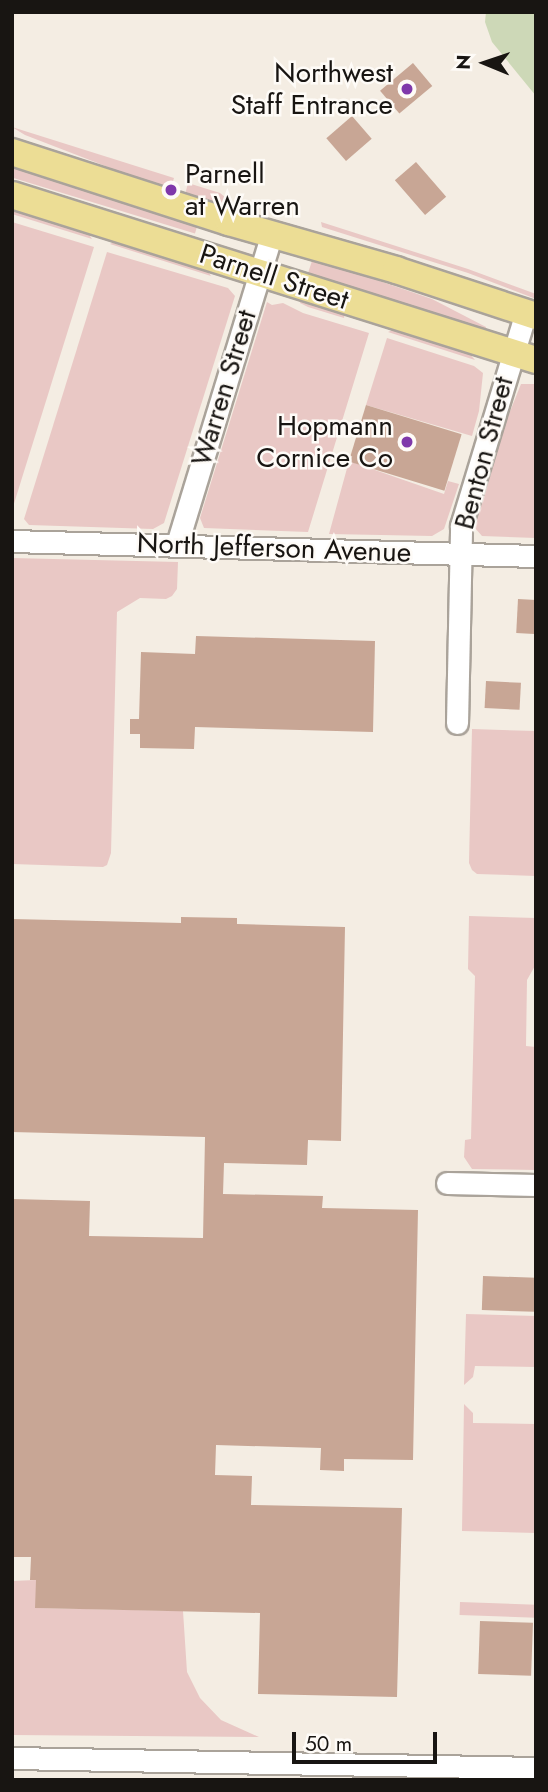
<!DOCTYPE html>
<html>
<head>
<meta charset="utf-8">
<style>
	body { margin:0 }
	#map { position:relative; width:548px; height:1792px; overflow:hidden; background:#f4ede3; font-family:Jost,sans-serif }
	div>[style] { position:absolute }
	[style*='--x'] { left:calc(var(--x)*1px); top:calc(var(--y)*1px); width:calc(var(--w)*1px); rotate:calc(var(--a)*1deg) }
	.green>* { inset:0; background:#e9c8c5; transform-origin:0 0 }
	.water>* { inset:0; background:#cdd8b7 }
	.building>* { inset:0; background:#c8a695; transform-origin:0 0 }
	.roads { filter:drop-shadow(2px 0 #aaa39a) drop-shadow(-2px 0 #aaa39a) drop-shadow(0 2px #aaa39a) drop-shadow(0 -2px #aaa39a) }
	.minor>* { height:21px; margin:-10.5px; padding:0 10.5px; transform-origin:10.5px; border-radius:10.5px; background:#fff }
	.major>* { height:26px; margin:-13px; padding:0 13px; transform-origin:13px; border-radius:13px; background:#ecdd95 }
	.dots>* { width:19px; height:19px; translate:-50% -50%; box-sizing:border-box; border:4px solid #fefbf7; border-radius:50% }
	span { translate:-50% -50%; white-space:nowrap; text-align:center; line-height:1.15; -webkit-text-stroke:5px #fefbf7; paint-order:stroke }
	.poi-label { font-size:28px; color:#181512 }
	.right { translate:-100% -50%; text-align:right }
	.left { translate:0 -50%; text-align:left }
	.street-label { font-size:28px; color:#181512 }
	.frame { position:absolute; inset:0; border:14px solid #181512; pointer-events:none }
	.north { position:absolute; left:450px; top:28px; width:70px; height:70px; -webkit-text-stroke:5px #fefbf7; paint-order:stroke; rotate:272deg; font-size:19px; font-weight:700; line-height:28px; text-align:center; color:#181512 }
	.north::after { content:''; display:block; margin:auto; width:24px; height:32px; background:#181512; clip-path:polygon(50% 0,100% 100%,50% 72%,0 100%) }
	.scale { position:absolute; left:292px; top:1732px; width:145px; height:32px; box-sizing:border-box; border:4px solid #181512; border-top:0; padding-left:9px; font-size:21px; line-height:24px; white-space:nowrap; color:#181512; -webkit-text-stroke:5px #fefbf7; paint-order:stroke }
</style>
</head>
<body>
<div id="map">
	<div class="green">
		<i style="clip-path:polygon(12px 127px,174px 178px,170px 191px,25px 135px)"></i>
		<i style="left:12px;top:165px;width:195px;height:12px;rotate:17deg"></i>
		<i style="clip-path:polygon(188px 183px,220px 193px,231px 202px,224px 207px,185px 195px)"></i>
		<i style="clip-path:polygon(12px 210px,88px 233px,92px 239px,12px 214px)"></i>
		<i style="clip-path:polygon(12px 222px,94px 247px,12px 510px)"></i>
		<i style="clip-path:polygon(321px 222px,468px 269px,536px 294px,536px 299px,468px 273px,322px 227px)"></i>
		<i style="clip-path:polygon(114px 242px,207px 270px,211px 276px,110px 244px)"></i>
		<i style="clip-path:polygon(107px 252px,228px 288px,235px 296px,164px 523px,153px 529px,29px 525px,24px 519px)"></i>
		<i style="clip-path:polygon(313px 258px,432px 299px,486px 327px,486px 334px,322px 281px,308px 273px)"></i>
		<i style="clip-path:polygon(301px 299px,345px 313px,344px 318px,308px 307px,300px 303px)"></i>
		<i style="clip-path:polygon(267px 302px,272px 305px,283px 303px,303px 313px,369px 333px,308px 532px,204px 528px,200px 518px)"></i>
		<i style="clip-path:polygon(395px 329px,469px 353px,475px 360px,388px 332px)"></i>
		<i style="clip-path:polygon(387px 338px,474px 366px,483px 373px,479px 411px,472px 436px,366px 405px)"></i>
		<i style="clip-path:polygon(521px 384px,536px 384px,536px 538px,482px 536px,475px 528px,476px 520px,505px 424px)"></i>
		<i style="clip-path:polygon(349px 461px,444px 494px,448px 481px,459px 484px,444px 529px,432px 536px,329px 534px)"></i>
		<i style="clip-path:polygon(12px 558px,178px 562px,177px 589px,172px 596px,166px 599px,140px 598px,117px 612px,111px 853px,107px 865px,103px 867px,12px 864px)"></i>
		<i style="clip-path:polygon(472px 729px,536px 731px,536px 876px,477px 874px,472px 870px,469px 863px)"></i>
		<i style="clip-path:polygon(469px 916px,536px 918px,536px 964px,527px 980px,526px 1046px,536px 1047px,536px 1170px,472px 1169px,464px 1157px,465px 1140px,471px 1139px,475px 976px,468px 969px)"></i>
		<i style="clip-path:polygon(466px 1314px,536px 1316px,536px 1367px,475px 1366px,473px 1377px,464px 1385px)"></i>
		<i style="clip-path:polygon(464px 1404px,473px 1413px,473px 1423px,536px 1424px,536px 1533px,462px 1531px)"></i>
		<i style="clip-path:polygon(36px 1580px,36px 1608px,183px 1611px,187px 1672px,200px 1698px,221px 1720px,259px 1737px,12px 1735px,12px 1581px)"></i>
		<i style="left:460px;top:1602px;width:76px;height:13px;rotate:2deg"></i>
	</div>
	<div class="water">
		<i style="clip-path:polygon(486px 12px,536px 12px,536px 96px,492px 42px,485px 22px)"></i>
	</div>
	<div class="building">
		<i style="left:413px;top:63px;width:30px;height:43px;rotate:50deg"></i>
		<i style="left:352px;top:116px;width:30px;height:34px;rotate:49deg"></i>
		<i style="left:416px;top:162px;width:46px;height:28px;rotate:49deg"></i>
		<i style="left:366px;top:405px;width:100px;height:59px;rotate:17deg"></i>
		<i style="left:518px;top:599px;width:18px;height:34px;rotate:3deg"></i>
		<i style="clip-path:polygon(196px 636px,375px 641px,373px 732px,195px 727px,194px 749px,140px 748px,140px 734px,130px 734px,130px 719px,139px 719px,141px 652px,195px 654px)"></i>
		<i style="left:486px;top:681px;width:35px;height:27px;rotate:3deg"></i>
		<i style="clip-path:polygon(181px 917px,237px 918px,237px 924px,345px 927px,341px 1141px,308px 1140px,307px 1165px,224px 1163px,223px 1194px,323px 1196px,322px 1208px,418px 1210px,413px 1460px,344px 1459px,344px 1471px,320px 1470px,321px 1448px,216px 1445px,215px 1475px,252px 1476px,251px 1505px,402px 1508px,397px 1697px,258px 1694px,260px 1613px,35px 1608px,36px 1580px,30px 1580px,31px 1557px,12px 1557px,12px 1199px,90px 1201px,89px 1236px,203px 1238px,205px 1137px,12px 1132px,12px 919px,181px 923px)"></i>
		<i style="left:483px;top:1276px;width:53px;height:34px;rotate:2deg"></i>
		<i style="left:480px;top:1621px;width:53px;height:53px;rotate:2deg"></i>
	</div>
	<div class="roads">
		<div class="minor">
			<i style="--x:12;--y:541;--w:524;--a:1.64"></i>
			<i style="--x:177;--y:544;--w:325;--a:-73"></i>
			<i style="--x:457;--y:723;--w:197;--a:-88.8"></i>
			<i style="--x:461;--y:526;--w:224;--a:-73.1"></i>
			<i style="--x:447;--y:1183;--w:89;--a:1.3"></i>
			<i style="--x:12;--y:1758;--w:524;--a:1.09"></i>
		</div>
		<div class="major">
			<i style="--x:12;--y:152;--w:228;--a:17.9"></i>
			<i style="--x:229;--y:222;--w:174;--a:16"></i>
			<i style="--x:396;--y:270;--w:147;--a:18.2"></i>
			<i style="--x:12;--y:195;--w:549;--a:17.48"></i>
		</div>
	</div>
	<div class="dots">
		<i style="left:407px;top:89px;background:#7f38aa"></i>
		<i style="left:171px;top:190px;background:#7f38aa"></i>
		<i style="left:407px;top:442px;background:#7f38aa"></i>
	</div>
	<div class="poi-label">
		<span class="right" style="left:393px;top:89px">Northwest<br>Staff Entrance</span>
		<span class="left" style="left:185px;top:190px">Parnell<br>at Warren</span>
		<span class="right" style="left:393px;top:442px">Hopmann<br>Cornice Co</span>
	</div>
	<div class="street-label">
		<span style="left:274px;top:277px;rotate:18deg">Parnell Street</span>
		<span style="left:224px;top:388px;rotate:-73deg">Warren Street</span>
		<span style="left:484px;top:453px;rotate:-75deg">Benton Street</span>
		<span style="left:274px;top:548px;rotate:2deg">North Jefferson Avenue</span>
	</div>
	<div class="frame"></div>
	<div class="north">N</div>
	<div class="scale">50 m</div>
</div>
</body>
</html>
